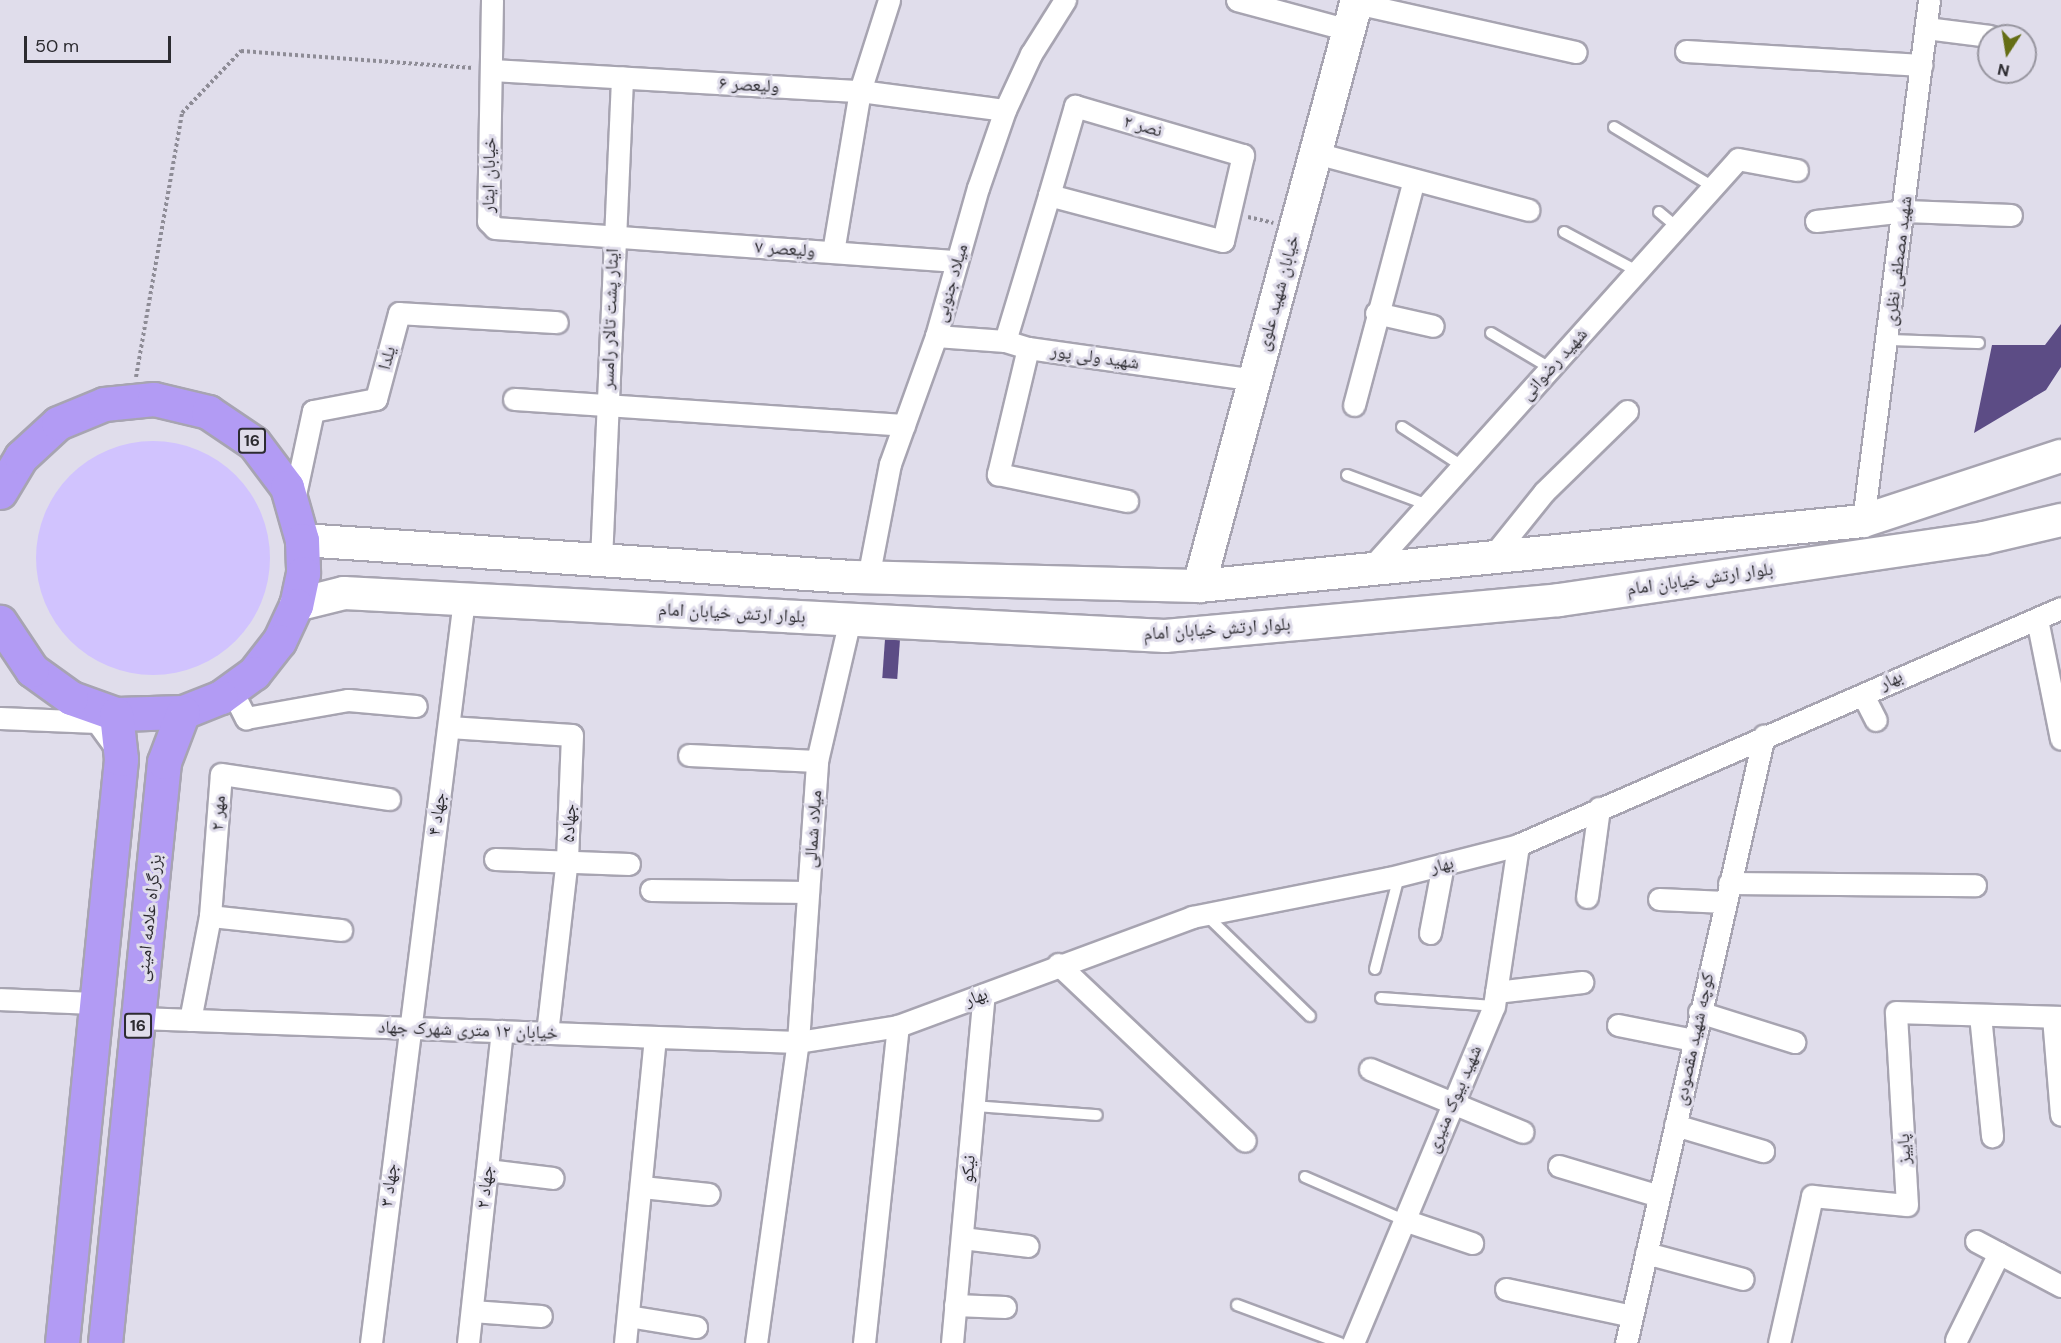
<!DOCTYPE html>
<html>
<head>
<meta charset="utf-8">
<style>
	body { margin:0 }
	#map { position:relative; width:2061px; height:1343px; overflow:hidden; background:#e0ddeb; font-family:"DM Sans","Noto Naskh Arabic",sans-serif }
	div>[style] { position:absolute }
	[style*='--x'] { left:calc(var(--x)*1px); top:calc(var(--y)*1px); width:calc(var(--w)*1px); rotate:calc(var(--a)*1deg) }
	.green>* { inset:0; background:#d1c3fe }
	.round { border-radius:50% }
	.building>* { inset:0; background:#5c4c85; transform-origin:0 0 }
	.path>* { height:4px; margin-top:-2px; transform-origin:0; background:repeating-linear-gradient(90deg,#8e8c96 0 3px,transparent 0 6px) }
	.roads { filter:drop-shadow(2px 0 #a7a4b1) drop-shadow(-2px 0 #a7a4b1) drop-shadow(0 2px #a7a4b1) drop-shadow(0 -2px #a7a4b1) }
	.lane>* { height:10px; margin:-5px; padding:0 5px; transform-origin:5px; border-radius:5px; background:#fff }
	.street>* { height:21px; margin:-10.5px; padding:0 10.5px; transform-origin:10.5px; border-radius:10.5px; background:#fff }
	.secondary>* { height:32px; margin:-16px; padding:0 16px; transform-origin:16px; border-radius:16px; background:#fff }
	.highway>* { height:33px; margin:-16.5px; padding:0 16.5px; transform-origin:16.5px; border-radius:16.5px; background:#b29bf4 }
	span { translate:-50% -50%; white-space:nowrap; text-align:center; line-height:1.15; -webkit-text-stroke:6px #e0ddeb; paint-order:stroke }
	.shield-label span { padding:2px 4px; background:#e0ddeb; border:2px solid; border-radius:4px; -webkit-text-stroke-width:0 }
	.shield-label { font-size:16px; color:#2c2b30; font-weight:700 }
	.street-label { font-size:18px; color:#2c2b30 }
	.north { position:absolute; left:1977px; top:24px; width:60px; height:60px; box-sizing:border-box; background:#e0ddeb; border:2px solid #9896a0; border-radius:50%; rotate:192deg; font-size:16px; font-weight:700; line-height:24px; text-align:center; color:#2c2b30 }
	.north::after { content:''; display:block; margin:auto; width:21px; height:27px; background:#656e15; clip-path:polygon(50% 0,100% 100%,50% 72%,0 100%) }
	.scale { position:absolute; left:24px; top:36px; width:147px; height:27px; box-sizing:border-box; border:3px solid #2c2b30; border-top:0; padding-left:8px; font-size:18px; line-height:21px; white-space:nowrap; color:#2c2b30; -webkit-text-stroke:4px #e0ddeb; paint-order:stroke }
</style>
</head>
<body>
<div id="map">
	<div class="green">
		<i class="round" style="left:36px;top:441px;width:234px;height:234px"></i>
	</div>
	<div class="building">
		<i style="clip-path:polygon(2061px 324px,2061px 367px,2046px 390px,1974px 433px,1992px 345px,2045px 345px)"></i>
		<i style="left:885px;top:639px;width:15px;height:39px;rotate:4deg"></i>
	</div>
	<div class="path">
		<i style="--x:1248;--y:217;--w:26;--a:13"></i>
		<i style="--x:136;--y:377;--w:268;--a:-80.1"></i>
		<i style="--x:182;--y:113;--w:86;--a:-46.4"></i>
		<i style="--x:241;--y:51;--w:233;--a:4.2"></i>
	</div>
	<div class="roads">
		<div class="lane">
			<i style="--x:1614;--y:127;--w:116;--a:31.2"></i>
			<i style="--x:1659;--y:212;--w:23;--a:40"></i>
			<i style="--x:1564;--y:232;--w:83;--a:28.1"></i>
			<i style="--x:1491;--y:333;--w:69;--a:30.7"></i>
			<i style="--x:1888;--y:340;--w:91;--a:1.9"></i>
			<i style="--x:1402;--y:427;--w:72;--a:33"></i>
			<i style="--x:1347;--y:475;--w:86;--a:20.3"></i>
			<i style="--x:1206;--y:915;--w:145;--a:44.2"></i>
			<i style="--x:1375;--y:969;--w:96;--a:-75.5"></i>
			<i style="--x:1381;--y:998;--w:113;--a:4"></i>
			<i style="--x:974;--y:1106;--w:123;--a:4.2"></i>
			<i style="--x:1305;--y:1177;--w:108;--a:23.5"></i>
			<i style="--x:1237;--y:1305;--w:110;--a:20.3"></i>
		</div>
		<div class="street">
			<i style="--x:492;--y:0;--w:221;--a:91"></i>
			<i style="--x:488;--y:221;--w:10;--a:45"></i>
			<i style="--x:495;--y:228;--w:463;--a:4.1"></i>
			<i style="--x:1237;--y:0;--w:116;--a:15"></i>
			<i style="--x:1356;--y:3;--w:225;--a:12.6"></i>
			<i style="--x:1926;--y:28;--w:64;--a:7.2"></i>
			<i style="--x:1686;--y:51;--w:236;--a:3.4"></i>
			<i style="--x:492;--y:70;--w:369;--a:3.3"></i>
			<i style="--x:860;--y:91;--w:146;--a:7.5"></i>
			<i style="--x:1316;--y:153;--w:220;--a:15"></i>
			<i style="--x:1816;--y:221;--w:90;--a:-6.4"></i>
			<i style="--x:1905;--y:211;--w:106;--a:2.2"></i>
			<i style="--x:833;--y:252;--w:163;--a:-80.5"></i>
			<i style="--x:860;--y:91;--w:96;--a:-72.3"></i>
			<i style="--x:1376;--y:313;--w:58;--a:12.8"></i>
			<i style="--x:936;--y:336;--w:69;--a:4.1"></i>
			<i style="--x:1005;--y:341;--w:24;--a:17"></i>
			<i style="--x:1028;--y:348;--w:229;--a:8"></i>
			<i style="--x:1005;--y:341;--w:152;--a:-73.2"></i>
			<i style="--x:1049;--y:195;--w:93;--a:-73.7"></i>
			<i style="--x:1075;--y:106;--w:175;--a:16.3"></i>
			<i style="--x:1243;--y:155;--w:88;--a:103.1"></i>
			<i style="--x:1223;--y:241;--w:180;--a:-165.2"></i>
			<i style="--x:1028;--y:348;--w:130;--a:103.4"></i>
			<i style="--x:998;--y:474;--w:132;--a:11.8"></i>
			<i style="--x:514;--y:399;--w:391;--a:3.8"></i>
			<i style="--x:1354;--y:405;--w:233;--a:-75.1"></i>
			<i style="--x:293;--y:504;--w:95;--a:-77.9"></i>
			<i style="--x:313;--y:411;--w:64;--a:-10.8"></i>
			<i style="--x:376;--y:399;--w:89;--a:-75"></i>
			<i style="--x:399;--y:313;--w:158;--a:3.3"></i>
			<i style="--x:1863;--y:521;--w:525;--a:-82.78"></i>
			<i style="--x:1491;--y:558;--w:85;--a:-51.2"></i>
			<i style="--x:1544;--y:492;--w:116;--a:-44.3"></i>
			<i style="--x:601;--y:560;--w:483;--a:-87.5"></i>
			<i style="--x:1369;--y:570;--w:552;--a:-48.08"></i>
			<i style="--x:1738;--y:159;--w:60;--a:10.6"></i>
			<i style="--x:868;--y:578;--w:116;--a:-79.1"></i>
			<i style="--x:890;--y:464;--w:136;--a:-70.2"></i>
			<i style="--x:936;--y:336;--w:154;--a:-74.2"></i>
			<i style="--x:978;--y:188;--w:83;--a:-70.9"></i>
			<i style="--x:1005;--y:110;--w:62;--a:-65.1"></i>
			<i style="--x:1031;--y:54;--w:64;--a:-57.8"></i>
			<i style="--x:2037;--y:619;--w:122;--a:78.7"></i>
			<i style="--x:231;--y:689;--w:33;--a:63"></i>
			<i style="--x:246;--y:718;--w:104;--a:-10"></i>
			<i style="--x:348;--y:700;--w:68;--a:5"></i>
			<i style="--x:1863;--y:695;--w:28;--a:63"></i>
			<i style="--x:0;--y:718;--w:97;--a:2.4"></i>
			<i style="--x:97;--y:722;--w:36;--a:54"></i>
			<i style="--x:449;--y:727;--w:123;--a:3.7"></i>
			<i style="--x:572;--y:735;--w:123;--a:92.3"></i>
			<i style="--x:567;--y:858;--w:176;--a:96.5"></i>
			<i style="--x:689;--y:755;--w:128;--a:2.7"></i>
			<i style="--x:495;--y:859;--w:134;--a:2.1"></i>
			<i style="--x:1729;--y:883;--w:246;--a:0.5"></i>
			<i style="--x:651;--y:890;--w:157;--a:0.7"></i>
			<i style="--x:1587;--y:897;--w:90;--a:-82.3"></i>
			<i style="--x:1659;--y:899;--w:66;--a:2.6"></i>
			<i style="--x:210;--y:916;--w:132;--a:6.1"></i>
			<i style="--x:1430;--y:933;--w:70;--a:-79.3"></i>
			<i style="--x:1058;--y:964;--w:257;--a:43.4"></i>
			<i style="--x:1496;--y:992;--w:87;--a:-6.6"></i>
			<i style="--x:0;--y:999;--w:95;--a:2.4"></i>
			<i style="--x:1699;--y:1012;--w:100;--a:17.5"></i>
			<i style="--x:1980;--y:1015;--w:122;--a:84.3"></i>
			<i style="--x:2053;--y:1017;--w:98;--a:85.3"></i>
			<i style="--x:139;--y:1018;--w:659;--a:2.09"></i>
			<i style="--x:798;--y:1042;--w:101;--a:-9.1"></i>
			<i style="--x:898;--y:1026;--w:314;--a:-20.3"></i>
			<i style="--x:1192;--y:917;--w:201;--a:-11.2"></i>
			<i style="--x:1389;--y:878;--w:133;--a:-14.3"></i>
			<i style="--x:1518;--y:845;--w:592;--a:-23.58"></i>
			<i style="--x:190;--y:1020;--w:106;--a:-79.1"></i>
			<i style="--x:210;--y:916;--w:142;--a:-85.6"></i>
			<i style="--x:221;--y:774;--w:170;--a:8.5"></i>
			<i style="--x:1618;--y:1025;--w:76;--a:11.3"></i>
			<i style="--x:1370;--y:1069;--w:165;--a:22.4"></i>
			<i style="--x:1675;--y:1125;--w:92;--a:16.5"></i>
			<i style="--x:1559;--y:1166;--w:104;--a:16.7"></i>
			<i style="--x:487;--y:1170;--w:66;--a:6.9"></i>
			<i style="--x:642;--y:1187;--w:67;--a:6"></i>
			<i style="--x:1404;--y:1220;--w:72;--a:18.7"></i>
			<i style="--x:962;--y:1238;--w:66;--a:6.9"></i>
			<i style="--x:1976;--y:1241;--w:96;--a:27.9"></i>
			<i style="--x:1646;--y:1253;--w:100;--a:15"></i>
			<i style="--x:1506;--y:1289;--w:129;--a:12.1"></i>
			<i style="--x:955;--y:1305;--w:50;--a:2.3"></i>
			<i style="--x:472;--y:1311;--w:69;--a:4.1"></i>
			<i style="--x:628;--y:1316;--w:69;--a:9.2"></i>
			<i style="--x:1956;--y:1340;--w:97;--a:-63.7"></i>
			<i style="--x:371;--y:1343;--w:750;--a:-82.87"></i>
			<i style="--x:468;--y:1343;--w:314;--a:-83.8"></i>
			<i style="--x:625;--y:1343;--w:307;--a:-84.4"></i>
			<i style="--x:756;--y:1343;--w:304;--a:-82.1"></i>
			<i style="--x:798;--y:1042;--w:282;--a:-86.1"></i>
			<i style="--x:817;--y:761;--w:146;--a:-76.9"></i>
			<i style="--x:864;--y:1343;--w:319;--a:-83.9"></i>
			<i style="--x:952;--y:1343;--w:350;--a:-84.8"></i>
			<i style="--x:1353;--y:1343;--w:365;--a:-67.3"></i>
			<i style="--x:1494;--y:1006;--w:163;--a:-81.5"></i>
			<i style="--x:1626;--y:1343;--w:623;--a:-77.21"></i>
			<i style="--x:1779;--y:1343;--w:151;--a:-77.3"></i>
			<i style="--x:1812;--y:1196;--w:95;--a:5.4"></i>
			<i style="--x:1907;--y:1205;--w:193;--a:-93.3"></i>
			<i style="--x:1896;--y:1012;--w:165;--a:1.7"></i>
		</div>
		<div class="secondary">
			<i style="--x:302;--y:540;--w:551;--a:3.85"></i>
			<i style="--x:852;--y:577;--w:347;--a:1.5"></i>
			<i style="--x:1199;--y:586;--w:667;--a:-5.59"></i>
			<i style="--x:1863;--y:521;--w:208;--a:-18.2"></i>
			<i style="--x:1199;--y:586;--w:607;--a:-74.91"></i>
			<i style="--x:296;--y:605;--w:49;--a:-14"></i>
			<i style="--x:344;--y:593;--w:822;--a:3"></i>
			<i style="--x:1165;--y:636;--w:396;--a:-5.2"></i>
			<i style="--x:1559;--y:600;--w:429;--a:-8.3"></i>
			<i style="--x:1984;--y:538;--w:79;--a:-13.2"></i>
		</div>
		<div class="highway">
			<i style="--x:0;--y:492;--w:41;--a:-59"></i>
			<i style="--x:21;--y:457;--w:50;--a:-42.6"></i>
			<i style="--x:58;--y:423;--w:50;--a:-22.4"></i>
			<i style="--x:104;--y:404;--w:50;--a:-5.7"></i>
			<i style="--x:154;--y:399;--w:56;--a:13.5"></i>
			<i style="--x:208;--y:412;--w:55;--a:34"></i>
			<i style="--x:254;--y:443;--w:55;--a:53.1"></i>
			<i style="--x:287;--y:487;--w:55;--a:74.2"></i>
			<i style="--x:302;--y:540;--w:33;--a:88"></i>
			<i style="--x:303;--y:573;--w:33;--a:102"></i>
			<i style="--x:296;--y:605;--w:40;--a:115"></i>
			<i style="--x:279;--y:641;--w:41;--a:128"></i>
			<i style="--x:254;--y:673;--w:41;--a:144"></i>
			<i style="--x:221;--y:697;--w:41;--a:158.5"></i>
			<i style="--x:183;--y:712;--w:67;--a:178.3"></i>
			<i style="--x:116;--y:714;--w:48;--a:-160.4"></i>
			<i style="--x:71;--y:698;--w:48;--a:-144.3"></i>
			<i style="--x:32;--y:670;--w:58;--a:-123.7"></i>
			<i style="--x:62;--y:1343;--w:587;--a:-84.23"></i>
			<i style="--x:121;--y:759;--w:45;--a:-96.3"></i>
			<i style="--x:105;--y:1343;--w:584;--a:-84.2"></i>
			<i style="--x:164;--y:762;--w:53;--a:-69.2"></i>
		</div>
	</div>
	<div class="shield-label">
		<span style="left:252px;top:441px">16</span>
		<span style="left:138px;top:1026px">16</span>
	</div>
	<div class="street-label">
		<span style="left:749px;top:85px;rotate:3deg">ولیعصر ۶</span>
		<span style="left:1143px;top:126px;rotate:16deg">نصر ۲</span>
		<span style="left:489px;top:175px;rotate:-89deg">خیابان ایثار</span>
		<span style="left:785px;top:249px;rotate:4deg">ولیعصر ۷</span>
		<span style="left:1898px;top:261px;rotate:-83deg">شهید مصطفی نظری</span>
		<span style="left:951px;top:283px;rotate:-74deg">میلاد جنوبی</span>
		<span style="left:1278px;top:293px;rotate:-75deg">خیابان شهید علوی</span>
		<span style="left:610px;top:319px;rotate:-88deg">ایثار پشت تالار رامسر</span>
		<span style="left:1095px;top:357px;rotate:8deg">شهید ولی پور</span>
		<span style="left:387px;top:358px;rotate:-75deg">یلدا</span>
		<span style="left:1554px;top:364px;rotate:-48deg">شهید رضوانی</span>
		<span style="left:1700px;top:579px;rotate:-8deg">بلوار ارتش خیابان امام</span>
		<span style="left:732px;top:613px;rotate:3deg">بلوار ارتش خیابان امام</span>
		<span style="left:1217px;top:629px;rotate:-4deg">بلوار ارتش خیابان امام</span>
		<span style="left:1891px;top:680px;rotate:-26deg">بهار</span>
		<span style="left:218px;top:813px;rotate:-86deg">مهر ۲</span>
		<span style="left:437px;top:814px;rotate:-82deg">جهاد ۴</span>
		<span style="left:569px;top:823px;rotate:-88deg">جهاد۵</span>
		<span style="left:813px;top:829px;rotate:-86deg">میلاد شمالی</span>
		<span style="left:1442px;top:865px;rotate:-14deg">بهار</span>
		<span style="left:149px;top:918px;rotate:-84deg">بزرگراه علامه امینی</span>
		<span style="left:976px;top:997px;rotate:-21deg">بهار</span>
		<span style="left:468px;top:1030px;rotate:2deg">خیابان ۱۲ متری شهرک جهاد</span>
		<span style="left:1694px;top:1039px;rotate:-78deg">کوچه شهید مقصودی</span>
		<span style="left:1454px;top:1099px;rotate:-67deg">شهید بیوک منیری</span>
		<span style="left:1904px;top:1149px;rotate:-93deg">پاییز</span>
		<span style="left:968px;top:1169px;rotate:-85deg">نیکو</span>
		<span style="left:389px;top:1185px;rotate:-83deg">جهاد ۳</span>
		<span style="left:485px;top:1187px;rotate:-84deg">جهاد ۲</span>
	</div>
	<div class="north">N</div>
	<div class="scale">50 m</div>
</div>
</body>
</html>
